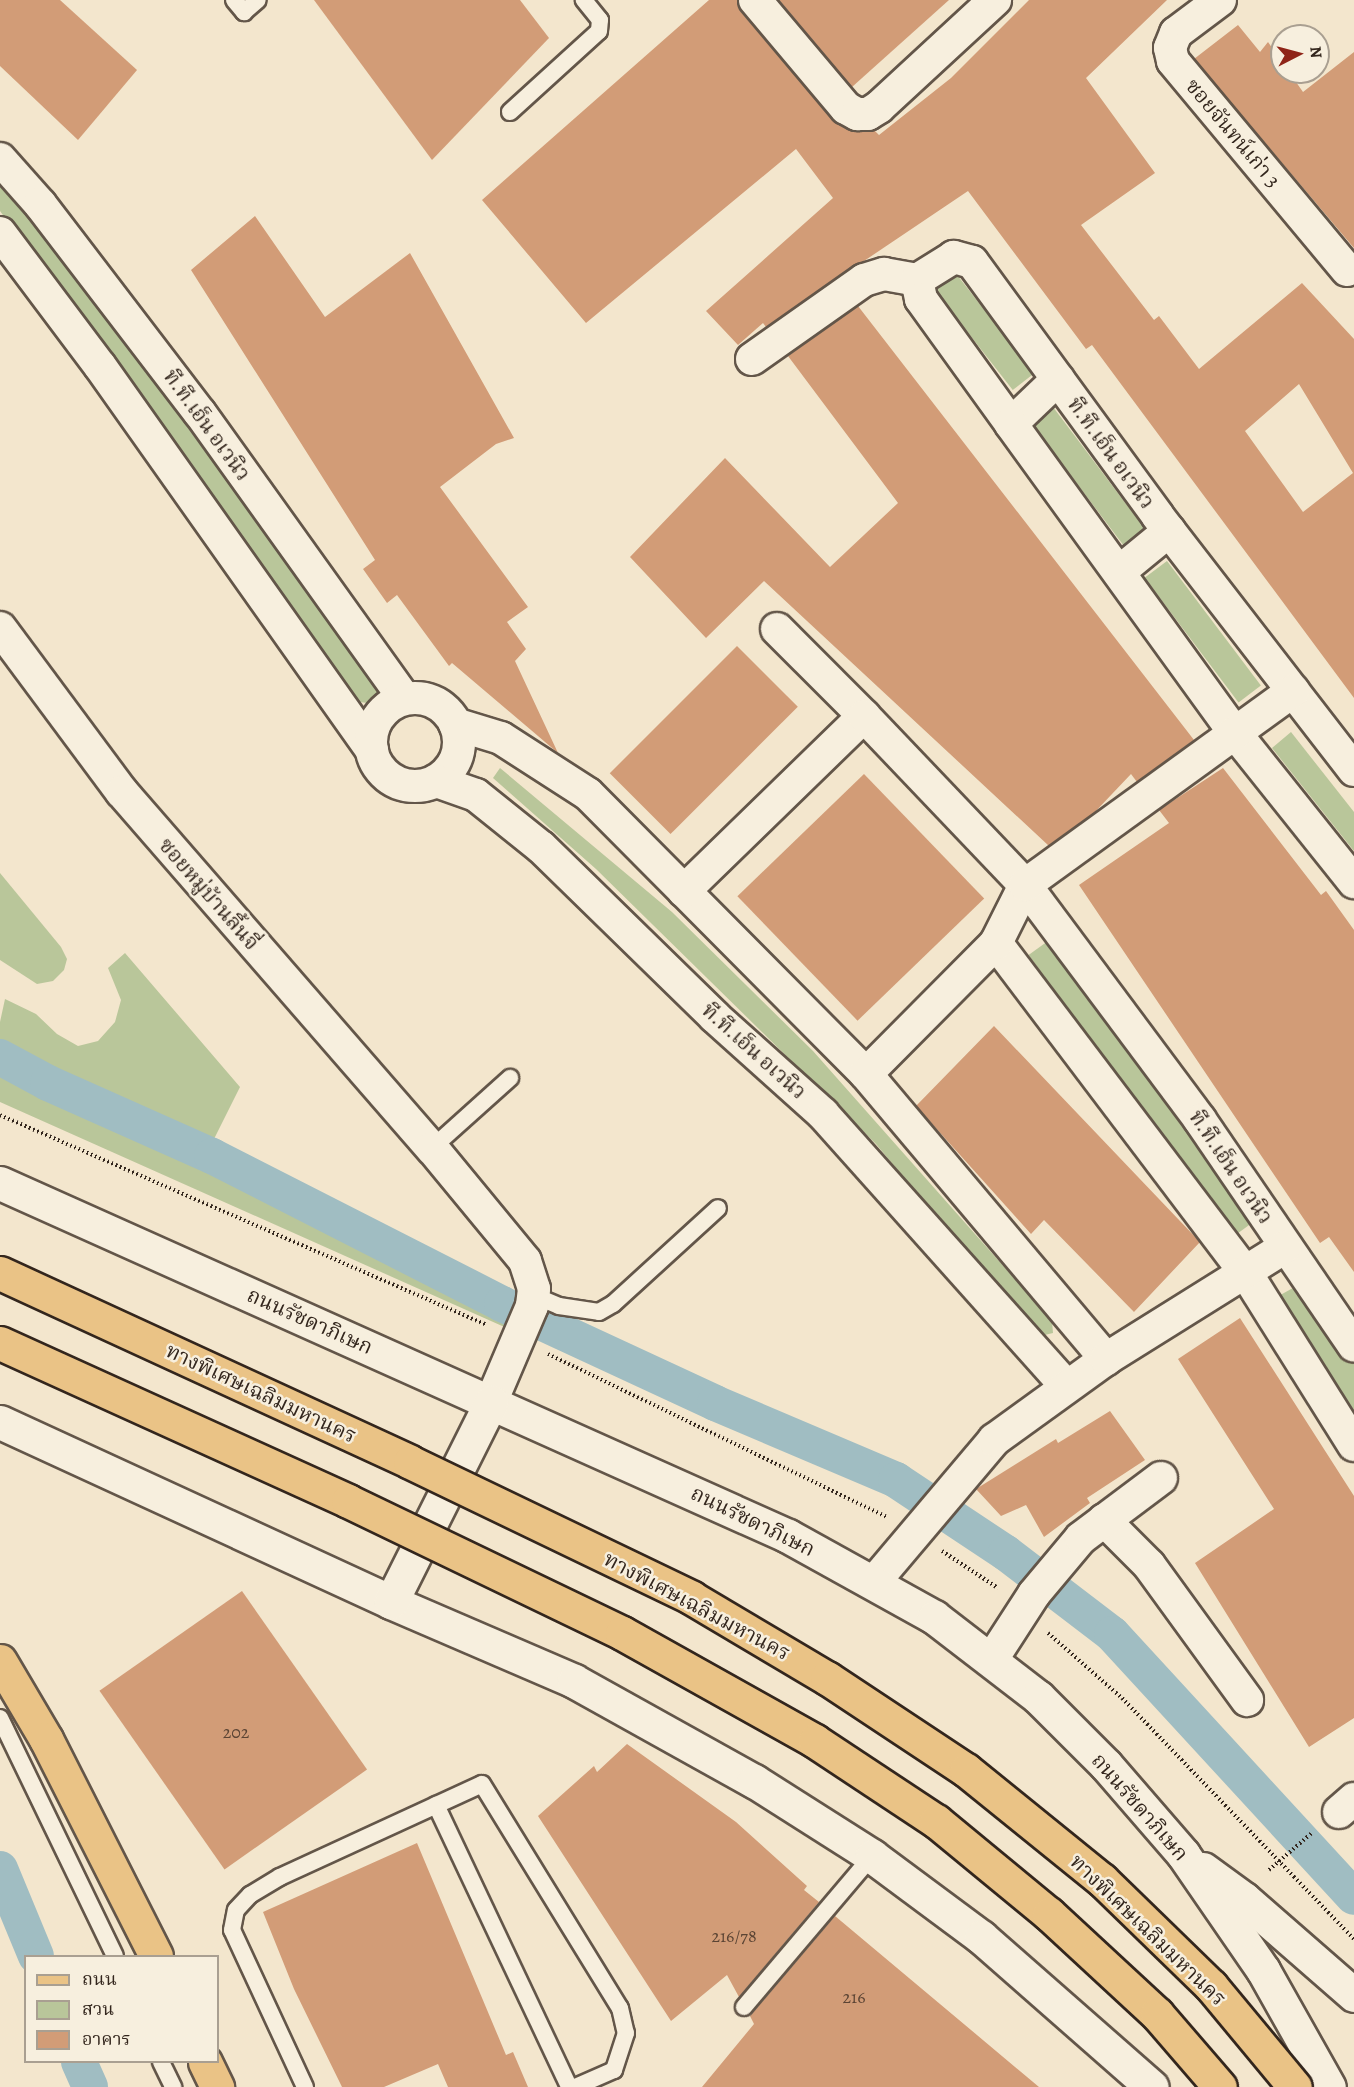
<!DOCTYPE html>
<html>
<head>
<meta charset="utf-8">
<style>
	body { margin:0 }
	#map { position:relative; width:1354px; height:2087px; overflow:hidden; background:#f3e6cd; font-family:Alegreya,"Noto Serif Thai",serif }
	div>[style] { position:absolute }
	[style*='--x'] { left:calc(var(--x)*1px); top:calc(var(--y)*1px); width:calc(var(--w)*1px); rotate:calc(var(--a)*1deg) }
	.green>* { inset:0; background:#b9c69a; transform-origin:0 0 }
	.canal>* { height:36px; margin:-18px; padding:0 18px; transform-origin:18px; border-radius:18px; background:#a0bdc2 }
	.building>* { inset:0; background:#d29c77; transform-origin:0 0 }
	.path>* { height:4px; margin-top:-2px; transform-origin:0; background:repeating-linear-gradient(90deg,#33261d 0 1.5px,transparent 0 4.5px) }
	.roads { filter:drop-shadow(2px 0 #635649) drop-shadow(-2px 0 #635649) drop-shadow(0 2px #635649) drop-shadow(0 -2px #635649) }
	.service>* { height:16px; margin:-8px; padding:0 8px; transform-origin:8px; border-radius:8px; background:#f7efde }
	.minor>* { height:32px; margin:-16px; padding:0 16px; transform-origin:16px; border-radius:16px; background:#f7efde }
	.minor>.ring { margin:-16px; padding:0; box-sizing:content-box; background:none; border:32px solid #f7efde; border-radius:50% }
	.secondary>* { height:33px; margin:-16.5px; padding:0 16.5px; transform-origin:16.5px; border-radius:16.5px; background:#f7efde }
	.primary>* { height:33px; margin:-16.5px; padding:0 16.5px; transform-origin:16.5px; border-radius:16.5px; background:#eac386 }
	.bridges { filter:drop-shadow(2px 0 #33261d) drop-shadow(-2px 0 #33261d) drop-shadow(0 2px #33261d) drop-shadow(0 -2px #33261d) }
	.motorway-bridge>* { height:33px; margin:-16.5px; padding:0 16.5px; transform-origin:16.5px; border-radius:16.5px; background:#eac386 }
	span { translate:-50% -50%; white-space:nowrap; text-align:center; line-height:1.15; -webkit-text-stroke:5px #f7efde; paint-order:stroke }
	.number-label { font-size:18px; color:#5b4434 }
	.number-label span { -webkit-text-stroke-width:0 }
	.street-label { font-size:21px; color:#33261d }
	.legend { position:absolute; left:24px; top:1955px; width:195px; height:108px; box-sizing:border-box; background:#f7efde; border:2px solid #a99f91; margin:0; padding:8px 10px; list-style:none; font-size:18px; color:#33261d }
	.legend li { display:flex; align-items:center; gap:12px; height:30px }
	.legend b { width:30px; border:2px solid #a99f91 }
	.north { position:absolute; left:1270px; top:24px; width:60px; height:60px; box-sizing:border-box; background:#f7efde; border:2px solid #a99f91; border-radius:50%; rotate:84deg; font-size:16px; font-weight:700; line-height:24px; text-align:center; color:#33261d }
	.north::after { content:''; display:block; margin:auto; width:21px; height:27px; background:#8f2418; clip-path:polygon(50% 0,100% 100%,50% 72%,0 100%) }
</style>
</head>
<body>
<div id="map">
	<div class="green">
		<i style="clip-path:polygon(0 180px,41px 228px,375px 682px,379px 696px,374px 704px,360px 702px,0 211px)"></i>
		<i style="left:954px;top:271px;width:130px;height:27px;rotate:52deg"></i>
		<i style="left:1053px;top:407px;width:156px;height:27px;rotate:53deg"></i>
		<i style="left:1167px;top:561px;width:156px;height:28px;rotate:53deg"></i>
		<i style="clip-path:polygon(1291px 732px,1354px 812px,1354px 851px,1272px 748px)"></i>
		<i style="clip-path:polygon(500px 768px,672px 912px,813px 1051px,1052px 1321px,1053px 1333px,1036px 1337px,876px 1144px,596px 869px,493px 778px)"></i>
		<i style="clip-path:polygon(0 873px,61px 947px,67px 959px,64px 970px,53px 981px,37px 984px,0 960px)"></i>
		<i style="left:1048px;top:941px;width:348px;height:24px;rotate:54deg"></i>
		<i style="clip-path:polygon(125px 953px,240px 1087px,210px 1147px,519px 1302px,511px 1330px,0 1102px,0 1022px,5px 999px,36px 1014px,57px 1034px,78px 1046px,98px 1041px,115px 1022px,121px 1000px,108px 968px)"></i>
		<i style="clip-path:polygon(1300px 1284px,1354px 1364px,1354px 1422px,1275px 1298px)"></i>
	</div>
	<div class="canal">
		<i style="--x:0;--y:1057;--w:55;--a:28.4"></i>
		<i style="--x:48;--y:1083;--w:180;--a:24"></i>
		<i style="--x:212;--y:1156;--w:326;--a:27"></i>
		<i style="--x:502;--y:1304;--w:235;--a:24.9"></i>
		<i style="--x:715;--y:1403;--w:197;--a:23"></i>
		<i style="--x:896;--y:1480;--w:132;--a:33.6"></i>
		<i style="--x:1006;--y:1553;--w:133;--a:37.4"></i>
		<i style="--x:1112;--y:1634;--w:357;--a:47.4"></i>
		<i style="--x:0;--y:1869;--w:94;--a:67.5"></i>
		<i style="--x:79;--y:2062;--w:27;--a:66"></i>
	</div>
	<div class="building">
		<i style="clip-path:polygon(0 0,60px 0,137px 70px,78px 140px,0 66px)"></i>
		<i style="clip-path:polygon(314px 0,520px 0,549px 38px,432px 160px)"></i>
		<i style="clip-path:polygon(evenodd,709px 0,737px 0,741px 12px,833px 120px,849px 130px,874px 130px,879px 135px,951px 78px,1029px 0,1167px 0,1086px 78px,1155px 173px,1081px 225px,1154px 320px,1159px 316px,1199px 369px,1302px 283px,1354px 339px,1354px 698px,1092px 345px,1086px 349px,968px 191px,766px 327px,763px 323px,738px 345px,706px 311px,833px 198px,796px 149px,586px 323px,482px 200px,709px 0,1299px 384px,1353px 473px,1303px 512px,1245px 431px,1299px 384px)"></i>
		<i style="clip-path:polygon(779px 0,949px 0,852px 87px)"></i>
		<i style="clip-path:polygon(1238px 25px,1260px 52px,1268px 42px,1282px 62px,1282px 72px,1289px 72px,1303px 92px,1354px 52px,1354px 248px,1194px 59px)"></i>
		<i style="clip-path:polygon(255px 216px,325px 317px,410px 253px,514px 438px,496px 444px,440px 487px,528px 607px,507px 622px,526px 649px,515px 661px,558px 753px,452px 663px,449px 666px,397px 595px,387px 603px,363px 569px,375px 560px,191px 270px)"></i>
		<i style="clip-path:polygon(858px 306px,1194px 740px,1137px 782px,1131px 774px,1093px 814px,1049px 846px,764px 581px,706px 638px,630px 557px,725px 458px,830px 567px,898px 503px,788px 356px)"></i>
		<i style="left:737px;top:646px;width:86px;height:180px;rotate:45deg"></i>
		<i style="clip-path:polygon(1223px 768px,1321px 895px,1326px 891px,1354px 930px,1354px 1272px,1329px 1237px,1320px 1243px,1079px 885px,1169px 823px,1159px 810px)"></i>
		<i style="left:864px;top:774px;width:173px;height:176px;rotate:46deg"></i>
		<i style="clip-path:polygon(994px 1026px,1200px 1242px,1134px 1312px,1044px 1220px,1031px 1234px,916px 1106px)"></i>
		<i style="clip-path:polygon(1240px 1318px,1354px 1496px,1354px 1718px,1309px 1747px,1195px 1563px,1274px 1509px,1178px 1359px)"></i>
		<i style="clip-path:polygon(1110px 1411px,1145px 1460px,1087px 1498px,1090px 1503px,1044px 1537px,1026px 1505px,1001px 1516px,976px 1489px,1056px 1439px,1058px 1443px)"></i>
		<i style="left:242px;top:1591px;width:218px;height:174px;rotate:55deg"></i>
		<i style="clip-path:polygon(627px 1744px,736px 1822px,807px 1886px,804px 1890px,819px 1902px,739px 1997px,727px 1975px,671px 2021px,538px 1816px,594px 1766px,597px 1772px)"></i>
		<i style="clip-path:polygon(417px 1843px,506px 2055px,513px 2052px,528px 2087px,448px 2087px,438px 2064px,384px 2087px,342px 2087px,294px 1989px,263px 1912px)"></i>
		<i style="clip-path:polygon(835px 1916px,1039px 2087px,702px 2087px,754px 2024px,750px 2016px)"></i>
	</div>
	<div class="path">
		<i style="--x:0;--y:1115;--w:530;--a:23.33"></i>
		<i style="--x:548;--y:1354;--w:376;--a:25.7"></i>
		<i style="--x:942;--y:1551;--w:67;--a:33.5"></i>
		<i style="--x:1048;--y:1633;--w:98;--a:41.3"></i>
		<i style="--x:1122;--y:1698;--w:335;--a:46.1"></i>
		<i style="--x:1269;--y:1870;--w:58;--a:-40.8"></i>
	</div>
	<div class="roads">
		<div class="service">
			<i style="--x:234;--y:0;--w:16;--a:50"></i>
			<i style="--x:244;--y:12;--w:18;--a:-41"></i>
			<i style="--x:510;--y:112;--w:120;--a:-42.3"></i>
			<i style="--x:599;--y:31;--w:11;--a:-85"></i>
			<i style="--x:600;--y:20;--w:26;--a:-129"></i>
			<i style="--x:432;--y:1148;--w:105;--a:-41.9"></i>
			<i style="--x:533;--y:1295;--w:28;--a:23"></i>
			<i style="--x:559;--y:1306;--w:40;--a:8.5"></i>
			<i style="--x:599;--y:1312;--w:16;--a:-30"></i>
			<i style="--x:613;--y:1304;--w:142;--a:-42.4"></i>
			<i style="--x:0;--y:1718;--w:264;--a:64.2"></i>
			<i style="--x:436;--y:1805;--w:312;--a:64.7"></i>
			<i style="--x:744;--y:2007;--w:198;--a:-49.7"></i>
			<i style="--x:161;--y:2062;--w:28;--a:64"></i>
			<i style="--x:305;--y:2087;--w:173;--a:-114.9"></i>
			<i style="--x:232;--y:1930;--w:20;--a:-79"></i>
			<i style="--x:236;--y:1910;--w:21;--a:-47"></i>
			<i style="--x:250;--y:1895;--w:35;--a:-31"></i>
			<i style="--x:280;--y:1877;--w:222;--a:-24.7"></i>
			<i style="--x:482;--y:1784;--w:263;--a:58.4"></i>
			<i style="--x:620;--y:2008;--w:26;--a:77"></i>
			<i style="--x:626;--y:2033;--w:39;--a:108"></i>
			<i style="--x:614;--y:2070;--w:43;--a:156.4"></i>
		</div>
		<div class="minor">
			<i style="--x:755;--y:0;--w:141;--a:49.9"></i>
			<i style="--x:846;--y:108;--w:13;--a:29"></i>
			<i style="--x:857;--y:114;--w:11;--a:0"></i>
			<i style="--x:868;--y:114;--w:13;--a:-32"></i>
			<i style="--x:879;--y:107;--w:158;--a:-42.7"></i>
			<i style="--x:1220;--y:0;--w:55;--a:143.1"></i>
			<i style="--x:1176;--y:33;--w:16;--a:112"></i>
			<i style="--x:1170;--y:48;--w:13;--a:77"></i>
			<i style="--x:1173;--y:61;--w:272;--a:50.2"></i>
			<i style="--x:0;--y:159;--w:60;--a:48.4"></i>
			<i style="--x:40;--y:204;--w:263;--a:52.6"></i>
			<i style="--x:200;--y:413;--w:350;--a:54.4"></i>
			<i style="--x:0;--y:233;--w:166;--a:53.1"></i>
			<i style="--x:100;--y:366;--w:471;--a:54.7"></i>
			<i style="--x:752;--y:359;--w:137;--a:-35.2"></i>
			<i style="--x:864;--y:280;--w:21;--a:-17"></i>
			<i style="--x:884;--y:274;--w:34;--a:10"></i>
			<i style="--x:1011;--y:424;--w:65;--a:-43.8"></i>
			<i style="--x:1119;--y:572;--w:65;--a:-39.4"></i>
			<i style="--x:0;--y:628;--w:204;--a:53.4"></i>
			<i style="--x:122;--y:792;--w:472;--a:49"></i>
			<i style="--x:432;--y:1148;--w:146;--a:50.5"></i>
			<i style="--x:525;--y:1261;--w:29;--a:72"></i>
			<i style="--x:534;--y:1289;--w:17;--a:97"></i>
			<i style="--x:532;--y:1306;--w:104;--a:113.1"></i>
			<i style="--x:777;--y:629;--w:123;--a:45"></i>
			<i class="ring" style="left:371px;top:698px;width:56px;height:56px"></i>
			<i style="--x:455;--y:724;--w:48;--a:16.9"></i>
			<i style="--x:501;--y:738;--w:103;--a:32.8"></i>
			<i style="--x:588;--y:794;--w:395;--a:45.2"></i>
			<i style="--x:866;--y:1074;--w:373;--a:49.9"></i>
			<i style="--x:1354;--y:770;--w:321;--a:-127.7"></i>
			<i style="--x:1158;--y:516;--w:315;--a:-126.2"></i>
			<i style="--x:972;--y:262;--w:19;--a:-164"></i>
			<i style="--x:954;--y:257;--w:44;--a:148.1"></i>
			<i style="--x:917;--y:280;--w:19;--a:78"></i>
			<i style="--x:921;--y:299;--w:154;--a:54.2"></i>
			<i style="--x:1011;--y:424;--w:382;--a:54.1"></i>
			<i style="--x:1235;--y:733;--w:191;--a:51.4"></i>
			<i style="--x:436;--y:781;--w:42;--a:19.3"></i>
			<i style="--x:476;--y:795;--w:83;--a:38.7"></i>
			<i style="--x:541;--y:847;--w:243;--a:44.3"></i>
			<i style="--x:715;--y:1017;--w:145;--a:41.9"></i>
			<i style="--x:823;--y:1114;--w:365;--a:48.2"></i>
			<i style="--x:684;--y:891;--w:251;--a:-44.2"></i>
			<i style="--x:864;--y:716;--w:233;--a:46.4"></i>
			<i style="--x:1025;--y:885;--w:293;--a:53.3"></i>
			<i style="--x:1200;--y:1120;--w:273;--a:55.7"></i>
			<i style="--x:996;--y:943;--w:414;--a:52.9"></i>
			<i style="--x:1246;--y:1273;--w:203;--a:57.9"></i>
			<i style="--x:866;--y:1074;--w:185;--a:-45.2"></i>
			<i style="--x:996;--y:943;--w:65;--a:-63.4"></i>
			<i style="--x:1025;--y:885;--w:331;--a:-35.9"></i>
			<i style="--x:1104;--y:1520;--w:64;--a:45"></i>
			<i style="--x:1149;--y:1565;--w:167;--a:54"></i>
			<i style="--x:875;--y:1581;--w:185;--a:-49.8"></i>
			<i style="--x:994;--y:1440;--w:138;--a:-35.9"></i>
			<i style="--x:1106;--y:1359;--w:211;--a:-32"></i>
			<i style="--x:992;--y:1659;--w:77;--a:-57.1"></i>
			<i style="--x:1034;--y:1594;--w:73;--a:-50"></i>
			<i style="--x:1081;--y:1538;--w:100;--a:-36.9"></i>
			<i style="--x:1339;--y:1812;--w:20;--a:-41"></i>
		</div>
		<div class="secondary">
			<i style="--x:0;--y:1183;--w:863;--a:24.13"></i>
			<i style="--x:788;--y:1536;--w:167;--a:29"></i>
			<i style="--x:934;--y:1617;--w:131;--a:37.6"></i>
			<i style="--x:1038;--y:1697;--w:96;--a:45"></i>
			<i style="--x:1106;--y:1765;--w:118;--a:49.1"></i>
			<i style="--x:1183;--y:1854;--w:141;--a:55.4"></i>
			<i style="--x:1263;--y:1970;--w:134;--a:60.6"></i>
			<i style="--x:0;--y:1422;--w:430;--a:24.7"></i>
			<i style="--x:391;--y:1602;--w:199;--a:23.3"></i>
			<i style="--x:574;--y:1681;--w:206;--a:29.1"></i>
			<i style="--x:754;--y:1781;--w:140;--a:32.4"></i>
			<i style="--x:872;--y:1856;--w:136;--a:36.6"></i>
			<i style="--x:981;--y:1937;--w:227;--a:41.3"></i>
			<i style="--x:391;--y:1602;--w:224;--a:-63.4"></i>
			<i style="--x:1203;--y:1869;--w:51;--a:36.2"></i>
			<i style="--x:1244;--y:1899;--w:146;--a:41.1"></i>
		</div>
		<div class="primary">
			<i style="--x:0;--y:1661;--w:91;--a:59.5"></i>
			<i style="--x:46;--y:1739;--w:243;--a:63.1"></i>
			<i style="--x:205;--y:2062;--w:28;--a:64"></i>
		</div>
	</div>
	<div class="bridges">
		<div class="motorway-bridge">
			<i style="--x:0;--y:1273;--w:451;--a:24.7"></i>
			<i style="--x:410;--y:1462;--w:313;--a:25.7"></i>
			<i style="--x:692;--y:1598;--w:157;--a:30.7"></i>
			<i style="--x:827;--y:1678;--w:167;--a:33.5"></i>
			<i style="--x:966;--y:1770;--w:175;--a:39"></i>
			<i style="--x:1102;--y:1880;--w:152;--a:44.2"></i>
			<i style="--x:1211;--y:1986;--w:131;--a:50.3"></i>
			<i style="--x:0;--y:1343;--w:382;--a:24.4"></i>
			<i style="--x:348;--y:1501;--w:304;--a:25.7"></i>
			<i style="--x:622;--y:1633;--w:221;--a:29.2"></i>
			<i style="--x:815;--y:1741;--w:145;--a:33.5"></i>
			<i style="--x:936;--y:1821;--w:146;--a:39.5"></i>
			<i style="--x:1049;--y:1914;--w:147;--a:42.8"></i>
			<i style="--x:1157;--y:2014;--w:96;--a:49.2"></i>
		</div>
	</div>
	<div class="number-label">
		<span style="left:236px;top:1732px">202</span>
		<span style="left:734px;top:1936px">216/78</span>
		<span style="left:854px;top:1997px">216</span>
	</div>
	<div class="street-label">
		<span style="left:1233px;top:133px;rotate:50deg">ซอยจันทน์เก่า 3</span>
		<span style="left:207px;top:425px;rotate:54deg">ที.ที.เอ็น อเวนิว</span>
		<span style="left:1111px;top:453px;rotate:54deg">ที.ที.เอ็น อเวนิว</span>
		<span style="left:209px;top:894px;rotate:49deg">ซอยหมู่บ้านลิ้นจี่</span>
		<span style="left:754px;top:1051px;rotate:42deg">ที.ที.เอ็น อเวนิว</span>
		<span style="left:1231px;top:1167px;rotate:56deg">ที.ที.เอ็น อเวนิว</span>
		<span style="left:310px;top:1321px;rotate:24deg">ถนนรัชดาภิเษก</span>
		<span style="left:261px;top:1393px;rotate:25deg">ทางพิเศษเฉลิมมหานคร</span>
		<span style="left:753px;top:1521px;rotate:26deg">ถนนรัชดาภิเษก</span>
		<span style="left:697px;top:1606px;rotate:28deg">ทางพิเศษเฉลิมมหานคร</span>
		<span style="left:1140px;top:1807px;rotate:49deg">ถนนรัชดาภิเษก</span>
		<span style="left:1148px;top:1930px;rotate:44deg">ทางพิเศษเฉลิมมหานคร</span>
	</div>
	<ul class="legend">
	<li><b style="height:8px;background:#eac386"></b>ถนน</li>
	<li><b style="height:16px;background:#b9c69a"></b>สวน</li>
	<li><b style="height:16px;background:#d29c77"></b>อาคาร</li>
	</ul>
	<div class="north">N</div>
</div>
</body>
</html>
